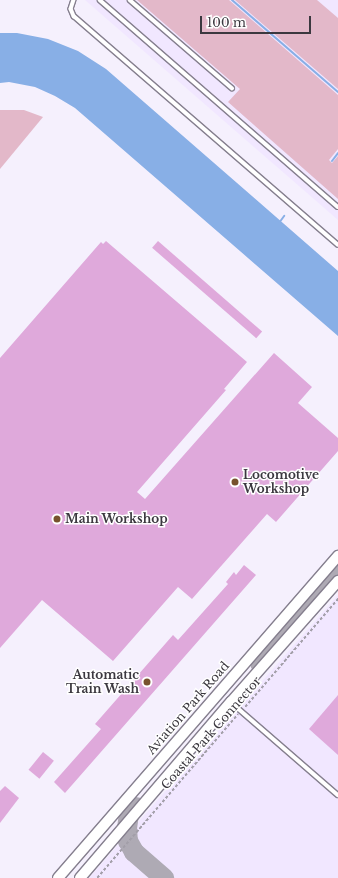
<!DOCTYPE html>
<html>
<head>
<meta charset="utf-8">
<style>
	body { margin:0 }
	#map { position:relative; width:338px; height:878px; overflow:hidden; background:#f5f0fd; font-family:"Libre Baskerville",serif }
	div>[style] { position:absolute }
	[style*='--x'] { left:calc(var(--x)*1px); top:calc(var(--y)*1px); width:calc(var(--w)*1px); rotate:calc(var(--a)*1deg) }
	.built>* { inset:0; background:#f1e7ff }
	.green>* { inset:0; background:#e3b8c9 }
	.water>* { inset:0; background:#88afe6 }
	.stream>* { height:2px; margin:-1px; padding:0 1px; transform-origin:1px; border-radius:1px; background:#88afe6 }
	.taxiway>* { height:20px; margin:-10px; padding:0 10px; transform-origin:10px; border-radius:10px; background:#aeaab4 }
	.building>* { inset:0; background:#dfa9db; transform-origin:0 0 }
	.path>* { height:1.5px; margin-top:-0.75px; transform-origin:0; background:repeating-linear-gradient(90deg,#a29ea8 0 3px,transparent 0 5px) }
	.roads { filter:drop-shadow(1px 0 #857f8e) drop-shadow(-1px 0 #857f8e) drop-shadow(0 1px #857f8e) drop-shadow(0 -1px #857f8e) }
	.lane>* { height:3.5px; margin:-1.75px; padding:0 1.75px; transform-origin:1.75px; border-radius:1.75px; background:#fff }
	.primary>* { height:10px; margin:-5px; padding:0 5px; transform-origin:5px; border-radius:5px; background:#fff }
	.dots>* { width:11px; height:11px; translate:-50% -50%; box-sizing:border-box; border:2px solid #fff; border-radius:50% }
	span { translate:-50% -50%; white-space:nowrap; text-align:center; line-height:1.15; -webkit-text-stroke:3px #fff; paint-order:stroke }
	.poi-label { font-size:12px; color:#3b383f; font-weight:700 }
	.left { translate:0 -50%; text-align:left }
	.right { translate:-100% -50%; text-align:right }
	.street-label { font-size:12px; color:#3b383f }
	.scale { position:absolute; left:200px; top:16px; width:111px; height:18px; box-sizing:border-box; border:2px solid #3b383f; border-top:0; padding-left:5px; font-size:12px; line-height:14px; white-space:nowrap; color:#3b383f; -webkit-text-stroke:3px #fff; paint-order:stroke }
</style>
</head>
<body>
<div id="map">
	<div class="built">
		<i style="clip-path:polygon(85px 0,338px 0,338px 220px,299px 186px)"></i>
		<i style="clip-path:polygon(338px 595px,338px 878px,89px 878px)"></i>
	</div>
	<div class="green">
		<i style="clip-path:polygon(137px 0,229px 0,338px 95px,338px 149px,329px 160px,332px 163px,338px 156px,338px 199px,228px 102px,240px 89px)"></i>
		<i style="clip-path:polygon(235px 0,317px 0,338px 18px,338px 89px)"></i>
		<i style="clip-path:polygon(0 110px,24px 110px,43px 117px,0 169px)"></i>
	</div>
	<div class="water">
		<i style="clip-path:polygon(0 33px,17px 33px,48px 39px,78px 51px,106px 69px,338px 271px,338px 336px,75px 108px,55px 96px,35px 87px,9px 82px,0 83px)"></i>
	</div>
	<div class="stream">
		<i style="--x:232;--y:0;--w:140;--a:41"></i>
		<i style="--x:332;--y:161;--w:10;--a:-53"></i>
		<i style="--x:279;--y:223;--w:9;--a:-54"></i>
	</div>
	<div class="taxiway">
		<i style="--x:260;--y:663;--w:120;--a:-49.4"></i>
		<i style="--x:136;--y:807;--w:10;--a:135"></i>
		<i style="--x:129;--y:814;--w:14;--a:98"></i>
		<i style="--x:127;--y:828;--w:13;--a:86"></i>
		<i style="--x:128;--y:841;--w:13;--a:61"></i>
		<i style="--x:134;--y:852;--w:40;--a:41"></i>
	</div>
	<div class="building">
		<i style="clip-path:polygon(106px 241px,247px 362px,224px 389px,226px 390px,137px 492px,145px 499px,274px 353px,312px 387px,298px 403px,338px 438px,338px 451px,276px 522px,267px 514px,192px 599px,178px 587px,113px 661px,42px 600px,0 648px,0 358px,101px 242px,103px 244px)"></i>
		<i style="left:158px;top:241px;width:138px;height:9px;rotate:41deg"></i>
		<i style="clip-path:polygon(244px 565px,256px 575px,65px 793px,54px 782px,101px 729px,95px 724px,173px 635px,178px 640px,228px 584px,226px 582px,234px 572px,236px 575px)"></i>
		<i style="clip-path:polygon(338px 695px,338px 755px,309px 729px)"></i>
		<i style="left:43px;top:752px;width:14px;height:23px;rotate:39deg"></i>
		<i style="clip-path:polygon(5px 786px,19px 798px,0 823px,0 791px)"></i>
	</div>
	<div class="path">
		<i style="--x:245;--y:707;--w:143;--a:-49.3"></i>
		<i style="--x:97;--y:878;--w:216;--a:-49.3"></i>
	</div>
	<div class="roads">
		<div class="lane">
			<i style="--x:74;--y:0;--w:9;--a:108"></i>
			<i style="--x:71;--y:9;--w:8;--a:67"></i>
			<i style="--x:74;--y:16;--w:349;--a:40.9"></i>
			<i style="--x:100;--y:0;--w:315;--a:41"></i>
			<i style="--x:130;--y:0;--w:135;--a:40.8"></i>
			<i style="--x:232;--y:703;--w:140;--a:41"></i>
		</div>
		<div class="primary">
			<i style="--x:58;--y:878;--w:427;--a:-49"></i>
			<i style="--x:80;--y:878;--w:232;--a:-49.4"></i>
			<i style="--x:231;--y:702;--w:162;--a:-48.5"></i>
		</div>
	</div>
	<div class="dots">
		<i style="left:235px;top:482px;background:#77522d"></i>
		<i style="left:57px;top:519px;background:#77522d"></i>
		<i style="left:147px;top:682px;background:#77522d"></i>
	</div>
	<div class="poi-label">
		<span class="left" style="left:243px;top:482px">Locomotive<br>Workshop</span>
		<span class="left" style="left:65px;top:519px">Main Workshop</span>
		<span class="right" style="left:139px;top:682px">Automatic<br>Train Wash</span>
	</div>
	<div class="street-label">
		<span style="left:188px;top:708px;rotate:-49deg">Aviation Park Road</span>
		<span style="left:211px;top:733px;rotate:-49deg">Coastal Park Connector</span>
	</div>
	<div class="scale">100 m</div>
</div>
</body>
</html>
